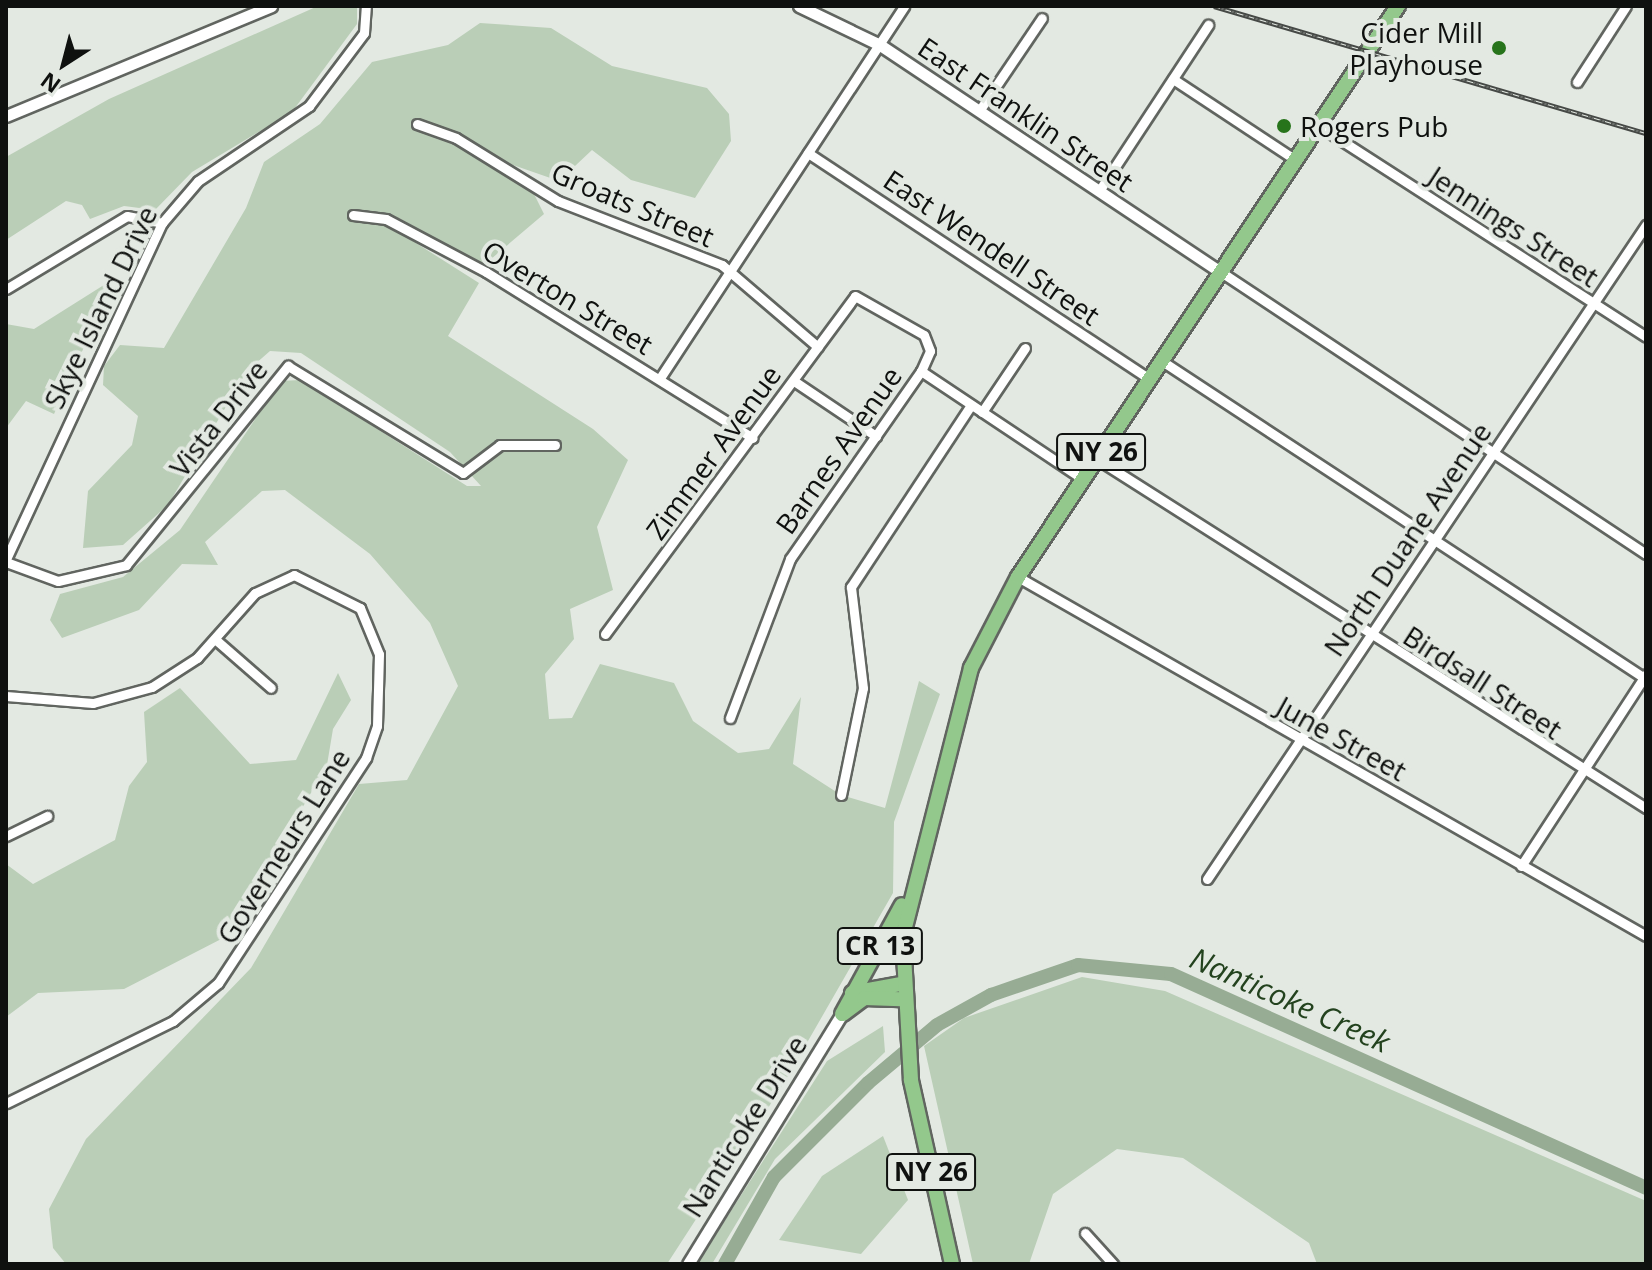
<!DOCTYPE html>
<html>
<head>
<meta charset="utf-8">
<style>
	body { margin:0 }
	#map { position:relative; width:1652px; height:1270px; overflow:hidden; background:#e3e9e2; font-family:"Open Sans",sans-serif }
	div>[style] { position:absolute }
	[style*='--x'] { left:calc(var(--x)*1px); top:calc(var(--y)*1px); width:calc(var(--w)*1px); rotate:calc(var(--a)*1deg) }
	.green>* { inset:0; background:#baceb7 }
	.river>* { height:14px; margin:-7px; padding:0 7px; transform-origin:7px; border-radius:7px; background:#97ac94 }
	.roads { filter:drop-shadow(2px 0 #616560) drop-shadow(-2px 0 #616560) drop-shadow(0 2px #616560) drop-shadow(0 -2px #616560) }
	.minor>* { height:9px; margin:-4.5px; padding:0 4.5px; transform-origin:4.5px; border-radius:4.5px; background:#fff }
	.tertiary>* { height:11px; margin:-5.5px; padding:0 5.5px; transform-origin:5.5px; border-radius:5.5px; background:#fff }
	.primary>* { height:14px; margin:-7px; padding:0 7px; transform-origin:7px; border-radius:7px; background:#93c88c }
	.rail>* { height:5px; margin-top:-2.5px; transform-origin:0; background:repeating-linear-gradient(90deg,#e3e9e2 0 6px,#464946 0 12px); box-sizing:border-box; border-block:2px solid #464946 }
	.dots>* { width:22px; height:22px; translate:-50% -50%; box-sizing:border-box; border:4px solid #e3e9e2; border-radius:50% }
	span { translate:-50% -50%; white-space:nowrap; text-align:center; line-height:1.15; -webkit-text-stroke:8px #e3e9e2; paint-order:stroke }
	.shield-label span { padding:2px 6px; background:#e3e9e2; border:2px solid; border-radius:6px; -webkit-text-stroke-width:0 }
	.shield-label { font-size:26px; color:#0f110f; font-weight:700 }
	.poi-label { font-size:28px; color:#0f110f }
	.right { translate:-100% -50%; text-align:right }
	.left { translate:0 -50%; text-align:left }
	.street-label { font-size:28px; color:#0f110f }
	.water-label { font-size:30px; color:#23421e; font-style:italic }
	.frame { position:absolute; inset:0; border:8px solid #0f110f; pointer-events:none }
	.north { position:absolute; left:24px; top:24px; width:80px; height:80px; -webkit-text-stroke:6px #e3e9e2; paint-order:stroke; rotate:216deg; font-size:22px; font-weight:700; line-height:32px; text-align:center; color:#0f110f }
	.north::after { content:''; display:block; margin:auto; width:28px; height:36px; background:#0f110f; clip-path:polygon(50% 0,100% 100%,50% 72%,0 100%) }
</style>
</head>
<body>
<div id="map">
	<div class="green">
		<i style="clip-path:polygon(318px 6px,357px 6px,357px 24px,292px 112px,192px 172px,155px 210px,124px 206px,90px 219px,82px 205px,66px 201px,6px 240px,6px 157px,109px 99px)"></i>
		<i style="clip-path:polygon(480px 23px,551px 28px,612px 66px,707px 88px,729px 114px,731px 141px,695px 198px,631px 180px,592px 150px,559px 181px,459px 146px,533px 192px,544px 214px,484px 265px,400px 219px,397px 231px,479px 283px,448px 336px,593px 429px,628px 460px,597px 527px,613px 590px,570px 609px,574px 639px,545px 674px,549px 719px,572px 718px,600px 664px,674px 683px,693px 721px,738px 753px,769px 749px,801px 697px,793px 764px,841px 795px,885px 808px,919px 681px,940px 694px,894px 822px,893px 893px,781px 1088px,667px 1264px,66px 1264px,53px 1248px,49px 1209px,86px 1139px,251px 968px,359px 784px,407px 780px,458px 686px,430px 623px,370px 554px,285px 490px,262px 491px,205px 542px,218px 565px,182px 564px,139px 610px,62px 638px,50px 620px,60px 594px,123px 577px,180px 530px,281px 381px,300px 380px,467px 486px,481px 486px,450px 452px,301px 353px,270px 351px,247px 371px,168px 505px,123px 545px,83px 548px,88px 491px,132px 445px,138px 416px,103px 385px,104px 366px,120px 345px,164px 348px,246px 208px,264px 162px,320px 124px,372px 62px,448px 45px)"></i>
		<i style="clip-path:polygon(115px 278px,54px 414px,26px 401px,6px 428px,6px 324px,34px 329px)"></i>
		<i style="clip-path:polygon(338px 673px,351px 700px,333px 729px,327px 765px,229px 935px,124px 989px,38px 993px,6px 1017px,6px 864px,33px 884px,115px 840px,129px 786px,147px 762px,144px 712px,180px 688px,250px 764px,296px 760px)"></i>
		<i style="clip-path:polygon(1082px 977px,1165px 991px,1646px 1201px,1646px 1264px,1317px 1264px,1309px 1243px,1183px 1158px,1117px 1149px,1053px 1194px,1029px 1264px,973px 1264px,924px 1046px,964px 1018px)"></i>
		<i style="clip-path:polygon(883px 1026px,885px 1052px,775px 1159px,712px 1264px,697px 1264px,827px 1061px)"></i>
		<i style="clip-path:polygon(883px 1136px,908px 1200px,861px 1254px,779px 1240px,822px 1176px)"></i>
	</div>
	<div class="river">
		<i style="--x:725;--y:1264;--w:100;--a:-60.6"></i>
		<i style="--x:774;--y:1177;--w:133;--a:-45"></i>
		<i style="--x:868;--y:1083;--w:90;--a:-40"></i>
		<i style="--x:937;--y:1025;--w:62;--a:-29.1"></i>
		<i style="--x:991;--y:995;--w:92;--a:-19"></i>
		<i style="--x:1078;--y:965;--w:93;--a:5.5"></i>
		<i style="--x:1171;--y:974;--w:521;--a:24.25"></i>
	</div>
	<div class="roads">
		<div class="minor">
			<i style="--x:1173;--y:79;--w:147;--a:33.4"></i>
			<i style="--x:1577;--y:82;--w:90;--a:-57.2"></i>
			<i style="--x:979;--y:111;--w:112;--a:-55.9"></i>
			<i style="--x:417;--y:124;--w:41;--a:19.7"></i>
			<i style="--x:456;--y:138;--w:120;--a:31.7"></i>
			<i style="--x:558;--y:201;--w:176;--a:21.3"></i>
			<i style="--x:722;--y:265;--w:126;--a:40.5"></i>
			<i style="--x:1319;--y:126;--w:389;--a:32.8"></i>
			<i style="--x:808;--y:153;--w:410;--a:33.5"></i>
			<i style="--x:1099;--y:191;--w:199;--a:-56.7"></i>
			<i style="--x:353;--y:215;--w:33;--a:7"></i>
			<i style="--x:386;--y:219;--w:113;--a:27.9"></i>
			<i style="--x:486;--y:272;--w:314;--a:31.9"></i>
			<i style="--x:1221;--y:272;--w:510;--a:33.57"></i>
			<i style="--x:6;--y:289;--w:141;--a:-31.1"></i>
			<i style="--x:127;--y:216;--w:36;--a:11"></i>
			<i style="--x:1162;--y:361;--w:579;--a:33.31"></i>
			<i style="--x:921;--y:371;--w:195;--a:33.7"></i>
			<i style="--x:660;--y:378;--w:445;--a:-56.7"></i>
			<i style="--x:794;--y:381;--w:99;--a:33.9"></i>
			<i style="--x:982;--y:412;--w:77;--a:-56.1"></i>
			<i style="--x:1097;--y:459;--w:651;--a:32.44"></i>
			<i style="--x:6;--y:559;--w:370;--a:-65.1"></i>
			<i style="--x:162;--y:223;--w:55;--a:-49.4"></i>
			<i style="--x:198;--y:181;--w:134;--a:-34"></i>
			<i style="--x:309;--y:106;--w:91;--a:-53"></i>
			<i style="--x:364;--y:33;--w:27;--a:-86"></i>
			<i style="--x:6;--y:562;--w:55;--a:20.1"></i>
			<i style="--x:58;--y:581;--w:70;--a:-13.2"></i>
			<i style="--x:126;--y:565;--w:257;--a:-50.9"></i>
			<i style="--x:288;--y:366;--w:205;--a:31.4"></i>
			<i style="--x:463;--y:473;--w:46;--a:-37.1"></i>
			<i style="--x:500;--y:445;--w:55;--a:0"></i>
			<i style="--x:1018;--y:577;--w:723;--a:29.75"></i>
			<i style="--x:605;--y:634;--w:420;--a:-53.5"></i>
			<i style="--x:855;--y:296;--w:79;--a:29.5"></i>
			<i style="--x:924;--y:335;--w:17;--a:69"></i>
			<i style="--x:930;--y:351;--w:22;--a:114"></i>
			<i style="--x:921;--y:371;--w:229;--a:124.9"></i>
			<i style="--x:790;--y:559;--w:170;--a:110.7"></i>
			<i style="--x:215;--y:639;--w:74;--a:41.2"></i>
			<i style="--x:6;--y:696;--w:87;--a:4.6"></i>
			<i style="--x:93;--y:703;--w:61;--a:-15.2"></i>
			<i style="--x:152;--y:687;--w:54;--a:-32.8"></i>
			<i style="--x:197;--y:658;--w:87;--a:-48.3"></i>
			<i style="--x:255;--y:593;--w:43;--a:-24.8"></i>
			<i style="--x:294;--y:575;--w:74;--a:26.6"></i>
			<i style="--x:360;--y:608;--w:50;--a:67.6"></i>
			<i style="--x:379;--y:654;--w:72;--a:91.6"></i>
			<i style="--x:377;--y:726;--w:34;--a:109"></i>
			<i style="--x:366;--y:758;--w:269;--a:123.3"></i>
			<i style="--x:218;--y:983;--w:59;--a:139.8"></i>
			<i style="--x:173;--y:1021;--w:186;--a:153.8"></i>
			<i style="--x:841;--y:795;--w:109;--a:-78.4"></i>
			<i style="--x:863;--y:688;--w:102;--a:-96.8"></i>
			<i style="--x:851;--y:587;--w:218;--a:-56.6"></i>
			<i style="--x:6;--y:836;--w:46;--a:-26"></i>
			<i style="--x:1521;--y:866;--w:229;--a:-56.9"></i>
			<i style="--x:1207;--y:879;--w:788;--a:-56.13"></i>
			<i style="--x:1085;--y:1233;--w:42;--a:47.9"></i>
		</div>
		<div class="tertiary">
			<i style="--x:799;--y:6;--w:90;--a:25.7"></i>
			<i style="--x:880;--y:45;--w:410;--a:33.7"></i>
			<i style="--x:6;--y:116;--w:287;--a:-22.5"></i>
			<i style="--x:688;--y:1264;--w:294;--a:-58.4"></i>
		</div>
		<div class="primary">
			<i style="--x:852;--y:993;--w:50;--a:-10.4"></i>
			<i style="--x:842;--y:1014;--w:124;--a:-61.2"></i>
			<i style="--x:843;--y:1014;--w:26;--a:-37"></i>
			<i style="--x:864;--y:998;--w:37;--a:2"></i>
			<i style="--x:952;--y:1264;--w:189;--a:-102.6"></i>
			<i style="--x:911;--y:1080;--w:145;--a:-93.2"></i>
			<i style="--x:903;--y:935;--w:276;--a:-75.7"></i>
			<i style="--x:971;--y:668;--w:102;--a:-62.7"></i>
			<i style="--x:1018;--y:577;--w:686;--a:-56.36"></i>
		</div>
	</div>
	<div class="rail">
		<i style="--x:1214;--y:6;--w:450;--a:16.4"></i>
	</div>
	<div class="dots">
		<i style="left:1499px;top:48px;background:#27741b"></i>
		<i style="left:1284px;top:126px;background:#27741b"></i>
	</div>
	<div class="shield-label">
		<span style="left:1101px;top:452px">NY 26</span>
		<span style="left:880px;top:946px">CR 13</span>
		<span style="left:931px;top:1172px">NY 26</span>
	</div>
	<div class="poi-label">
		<span class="right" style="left:1483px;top:48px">Cider Mill<br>Playhouse</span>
		<span class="left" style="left:1300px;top:126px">Rogers Pub</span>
	</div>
	<div class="street-label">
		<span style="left:1026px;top:114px;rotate:34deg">East Franklin Street</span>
		<span style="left:633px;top:204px;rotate:23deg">Groats Street</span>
		<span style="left:1514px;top:226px;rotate:33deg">Jennings Street</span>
		<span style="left:992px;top:247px;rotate:34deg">East Wendell Street</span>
		<span style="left:568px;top:297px;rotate:31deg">Overton Street</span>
		<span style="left:100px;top:307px;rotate:-64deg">Skye Island Drive</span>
		<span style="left:218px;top:418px;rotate:-52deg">Vista Drive</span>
		<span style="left:838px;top:450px;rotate:-55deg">Barnes Avenue</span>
		<span style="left:713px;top:452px;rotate:-54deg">Zimmer Avenue</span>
		<span style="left:1407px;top:539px;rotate:-56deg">North Duane Avenue</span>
		<span style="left:1483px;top:682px;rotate:33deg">Birdsall Street</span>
		<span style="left:1342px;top:738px;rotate:29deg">June Street</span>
		<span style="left:283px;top:846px;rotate:-58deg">Governeurs Lane</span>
		<span style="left:744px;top:1126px;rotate:-58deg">Nanticoke Drive</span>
	</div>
	<div class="water-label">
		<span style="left:1290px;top:1000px;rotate:24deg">Nanticoke Creek</span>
	</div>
	<div class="frame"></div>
	<div class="north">N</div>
</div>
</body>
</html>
